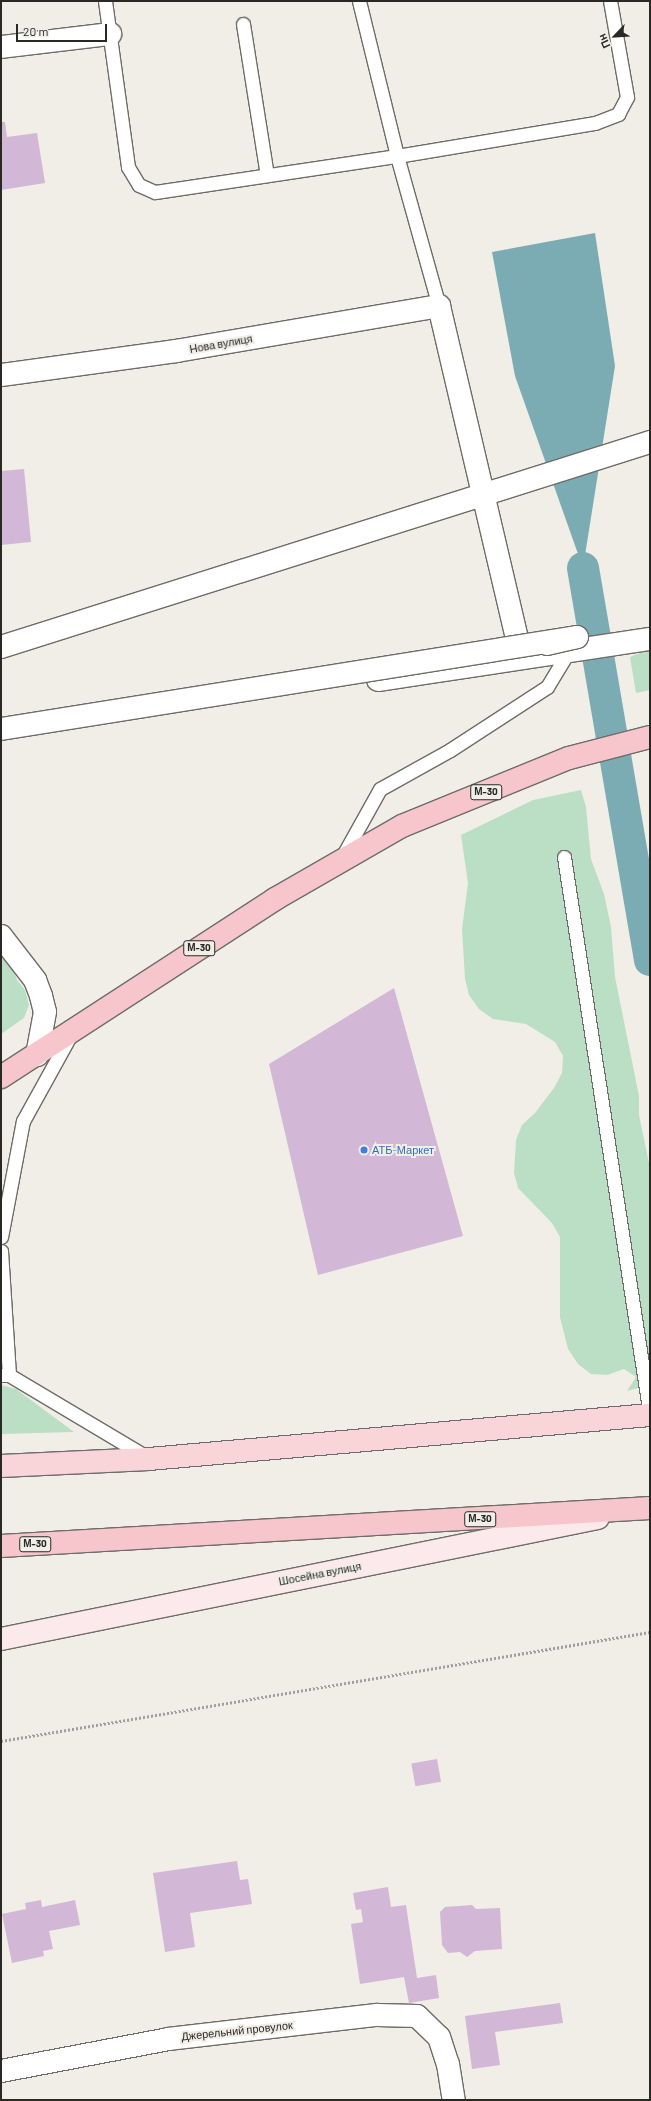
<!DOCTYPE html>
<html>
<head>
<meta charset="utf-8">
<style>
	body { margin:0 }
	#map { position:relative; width:651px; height:2101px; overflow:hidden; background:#f0eee7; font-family:Barlow,sans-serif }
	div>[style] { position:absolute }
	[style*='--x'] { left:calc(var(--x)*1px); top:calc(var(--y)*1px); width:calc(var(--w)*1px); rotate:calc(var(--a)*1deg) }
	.green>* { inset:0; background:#bbdfc5 }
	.water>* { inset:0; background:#7bacb4 }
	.canal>* { height:32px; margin:-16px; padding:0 16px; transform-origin:16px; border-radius:16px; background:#7bacb4 }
	.building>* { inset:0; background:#d2b7d7; transform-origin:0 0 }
	.path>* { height:2.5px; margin-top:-1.25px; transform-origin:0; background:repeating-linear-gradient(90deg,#a09f99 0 2px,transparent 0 4px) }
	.roads { filter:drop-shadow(1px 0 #6e6c66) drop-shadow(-1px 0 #6e6c66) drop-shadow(0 1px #6e6c66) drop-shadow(0 -1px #6e6c66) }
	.service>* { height:13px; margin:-6.5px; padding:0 6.5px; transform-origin:6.5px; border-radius:6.5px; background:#fff }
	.minor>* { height:22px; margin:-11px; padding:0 11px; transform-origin:11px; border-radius:11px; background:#fff }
	.secondary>* { height:22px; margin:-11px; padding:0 11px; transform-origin:11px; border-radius:11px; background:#fce9ec }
	.primary>* { height:22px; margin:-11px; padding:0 11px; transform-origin:11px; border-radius:11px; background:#f9d4d9 }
	.trunk>* { height:22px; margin:-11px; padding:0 11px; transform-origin:11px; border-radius:11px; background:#f7c6cc }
	.bridges { filter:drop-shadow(1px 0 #6e6c66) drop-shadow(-1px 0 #6e6c66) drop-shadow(0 1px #6e6c66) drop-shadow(0 -1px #6e6c66) }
	.minor-bridge>* { height:22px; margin:-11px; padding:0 11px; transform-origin:11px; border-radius:11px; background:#fff }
	.dots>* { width:11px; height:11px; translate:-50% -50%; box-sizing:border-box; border:2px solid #f0eee7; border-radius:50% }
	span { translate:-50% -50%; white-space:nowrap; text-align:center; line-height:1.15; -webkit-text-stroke:4px #f0eee7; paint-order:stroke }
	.shield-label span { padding:1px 3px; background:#f0eee7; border:1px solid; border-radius:3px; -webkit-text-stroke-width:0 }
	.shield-label { font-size:10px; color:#292825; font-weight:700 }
	.street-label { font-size:11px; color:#292825 }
	.shop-label { font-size:11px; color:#366cbe }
	.left { translate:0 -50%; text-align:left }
	.frame { position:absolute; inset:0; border:2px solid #292825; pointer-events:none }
	.north { position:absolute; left:595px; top:16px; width:40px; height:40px; -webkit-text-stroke:3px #f0eee7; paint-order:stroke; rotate:245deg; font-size:11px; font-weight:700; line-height:16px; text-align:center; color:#292825 }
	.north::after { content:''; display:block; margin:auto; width:14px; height:18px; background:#292825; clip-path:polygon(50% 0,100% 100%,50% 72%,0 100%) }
	.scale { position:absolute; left:16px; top:24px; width:91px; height:18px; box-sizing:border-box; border:2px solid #292825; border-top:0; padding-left:5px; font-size:12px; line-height:14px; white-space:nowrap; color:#292825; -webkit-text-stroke:3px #f0eee7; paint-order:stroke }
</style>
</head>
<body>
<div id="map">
	<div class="green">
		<i style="clip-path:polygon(650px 649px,650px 690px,636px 693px,630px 657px)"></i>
		<i style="clip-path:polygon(581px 790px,586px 807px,591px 859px,604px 894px,611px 927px,615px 977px,639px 1096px,639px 1115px,650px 1168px,650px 1385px,627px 1391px,636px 1377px,624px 1369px,607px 1375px,591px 1374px,578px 1364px,568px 1349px,560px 1317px,560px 1237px,552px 1223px,518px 1188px,514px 1173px,516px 1140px,522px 1125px,535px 1113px,554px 1088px,562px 1073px,563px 1056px,555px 1042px,526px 1024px,493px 1019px,479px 1009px,469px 995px,465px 979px,462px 929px,468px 883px,461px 835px,533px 800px)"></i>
		<i style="clip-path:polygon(1px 951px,12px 966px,17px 980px,25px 990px,29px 1005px,24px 1018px,1px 1034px)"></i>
		<i style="clip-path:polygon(1px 1385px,16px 1389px,74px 1432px,1px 1434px)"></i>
	</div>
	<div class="water">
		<i style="clip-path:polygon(595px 233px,615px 366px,583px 568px,515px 376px,492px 252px)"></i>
	</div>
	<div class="canal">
		<i style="--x:583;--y:568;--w:398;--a:80.3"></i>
	</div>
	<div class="building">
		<i style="clip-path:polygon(1px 122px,5px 122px,7px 137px,37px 133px,45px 183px,1px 190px)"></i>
		<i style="clip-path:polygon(24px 469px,31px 542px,1px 545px,1px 471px)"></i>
		<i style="clip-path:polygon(394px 988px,463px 1236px,318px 1275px,269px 1064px)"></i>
		<i style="left:437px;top:1759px;width:23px;height:26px;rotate:80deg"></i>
		<i style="clip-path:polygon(237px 1861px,240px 1880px,248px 1879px,252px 1904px,190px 1913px,195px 1947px,165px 1952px,153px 1873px)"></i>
		<i style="clip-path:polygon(388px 1887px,391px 1907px,406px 1905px,417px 1978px,436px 1975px,439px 1998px,409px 2003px,404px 1977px,360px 1984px,351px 1924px,363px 1922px,361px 1909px,356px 1910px,353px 1893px)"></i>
		<i style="clip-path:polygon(41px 1900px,42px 1907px,75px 1900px,80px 1925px,49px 1931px,53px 1949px,43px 1951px,44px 1956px,12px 1963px,2px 1914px,26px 1909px,25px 1903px)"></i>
		<i style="clip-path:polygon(472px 1905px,476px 1909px,500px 1908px,502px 1949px,475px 1951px,467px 1957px,460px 1952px,448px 1953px,442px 1945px,440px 1912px,445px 1907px)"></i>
		<i style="clip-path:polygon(560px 2003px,563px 2023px,495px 2032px,500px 2065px,472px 2069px,465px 2016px)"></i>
	</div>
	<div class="path">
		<i style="--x:1;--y:1741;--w:658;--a:-9.53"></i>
	</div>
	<div class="roads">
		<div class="service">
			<i style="--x:105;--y:1;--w:168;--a:82.1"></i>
			<i style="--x:128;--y:167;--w:21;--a:59"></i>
			<i style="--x:139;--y:185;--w:17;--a:24"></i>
			<i style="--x:155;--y:192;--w:245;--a:-8.5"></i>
			<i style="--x:397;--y:156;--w:201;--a:-9.5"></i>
			<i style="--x:595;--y:123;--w:25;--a:-21"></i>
			<i style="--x:618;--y:114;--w:19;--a:-62"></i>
			<i style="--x:627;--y:97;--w:97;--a:-100"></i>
			<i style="--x:359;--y:1;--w:160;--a:76.2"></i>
			<i style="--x:397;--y:156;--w:156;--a:74.4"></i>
			<i style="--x:243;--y:24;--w:153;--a:81"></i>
			<i style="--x:564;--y:857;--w:565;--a:81.24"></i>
			<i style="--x:341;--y:859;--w:80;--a:-60.9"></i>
			<i style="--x:380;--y:789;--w:80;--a:-29.1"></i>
			<i style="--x:450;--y:750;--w:116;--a:-33"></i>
			<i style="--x:547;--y:687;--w:44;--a:-58.8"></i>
			<i style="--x:1;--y:1237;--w:118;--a:-79.3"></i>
			<i style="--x:23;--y:1121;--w:97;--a:-61.1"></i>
			<i style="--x:1;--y:1251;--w:124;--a:86.3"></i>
			<i style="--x:1;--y:1375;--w:8;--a:0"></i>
			<i style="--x:9;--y:1375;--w:162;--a:30.8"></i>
		</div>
		<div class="minor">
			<i style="--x:1;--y:47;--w:110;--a:-6.8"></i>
			<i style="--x:1;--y:375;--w:177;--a:-7.8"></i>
			<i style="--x:176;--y:351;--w:267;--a:-9.7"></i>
			<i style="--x:439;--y:306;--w:351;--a:76.8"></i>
			<i style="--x:519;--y:648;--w:16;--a:-11"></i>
			<i style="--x:1;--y:647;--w:681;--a:-17.53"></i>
			<i style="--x:378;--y:680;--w:275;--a:-8.6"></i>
			<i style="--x:1;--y:936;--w:56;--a:52.3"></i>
			<i style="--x:35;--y:980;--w:17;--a:69"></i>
			<i style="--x:41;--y:996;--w:16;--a:76"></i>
			<i style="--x:45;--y:1012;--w:44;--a:100.5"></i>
			<i style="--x:1;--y:2071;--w:170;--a:-10.8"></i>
			<i style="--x:168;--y:2039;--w:210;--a:-6.6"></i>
			<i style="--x:377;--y:2015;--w:40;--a:1.4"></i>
			<i style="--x:417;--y:2016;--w:30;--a:44"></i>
			<i style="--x:439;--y:2037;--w:28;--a:72"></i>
			<i style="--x:448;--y:2064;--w:36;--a:81"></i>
		</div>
		<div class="secondary">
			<i style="--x:1;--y:1639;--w:609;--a:-11.46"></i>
		</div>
		<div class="primary">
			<i style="--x:1;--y:1466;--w:148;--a:-2.7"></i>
			<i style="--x:149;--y:1459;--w:503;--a:-5.02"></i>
		</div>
		<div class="trunk">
			<i style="--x:1;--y:1077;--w:327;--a:-33"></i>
			<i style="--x:275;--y:899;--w:146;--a:-29.9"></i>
			<i style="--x:402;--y:826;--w:180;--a:-22.2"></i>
			<i style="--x:569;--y:758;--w:84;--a:-14.5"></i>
			<i style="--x:1;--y:1546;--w:650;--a:-3.35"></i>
		</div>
	</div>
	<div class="bridges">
		<div class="minor-bridge">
			<i style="--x:1;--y:729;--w:583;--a:-9.07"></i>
			<i style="--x:577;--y:637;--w:31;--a:167"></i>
		</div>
	</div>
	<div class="dots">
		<i style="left:364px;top:1150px;background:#3f7fe0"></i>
	</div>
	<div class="shield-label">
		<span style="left:486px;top:792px">М-30</span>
		<span style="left:199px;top:948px">М-30</span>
		<span style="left:480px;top:1519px">М-30</span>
		<span style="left:35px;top:1544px">М-30</span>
	</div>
	<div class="street-label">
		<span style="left:221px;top:344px;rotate:-10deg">Нова вулиця</span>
		<span style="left:320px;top:1574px;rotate:-11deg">Шосейна вулиця</span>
		<span style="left:237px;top:2031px;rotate:-6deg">Джерельний провулок</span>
	</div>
	<div class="shop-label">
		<span class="left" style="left:372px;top:1150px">АТБ-Маркет</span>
	</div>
	<div class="frame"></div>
	<div class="north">Пн</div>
	<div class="scale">20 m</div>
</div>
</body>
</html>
